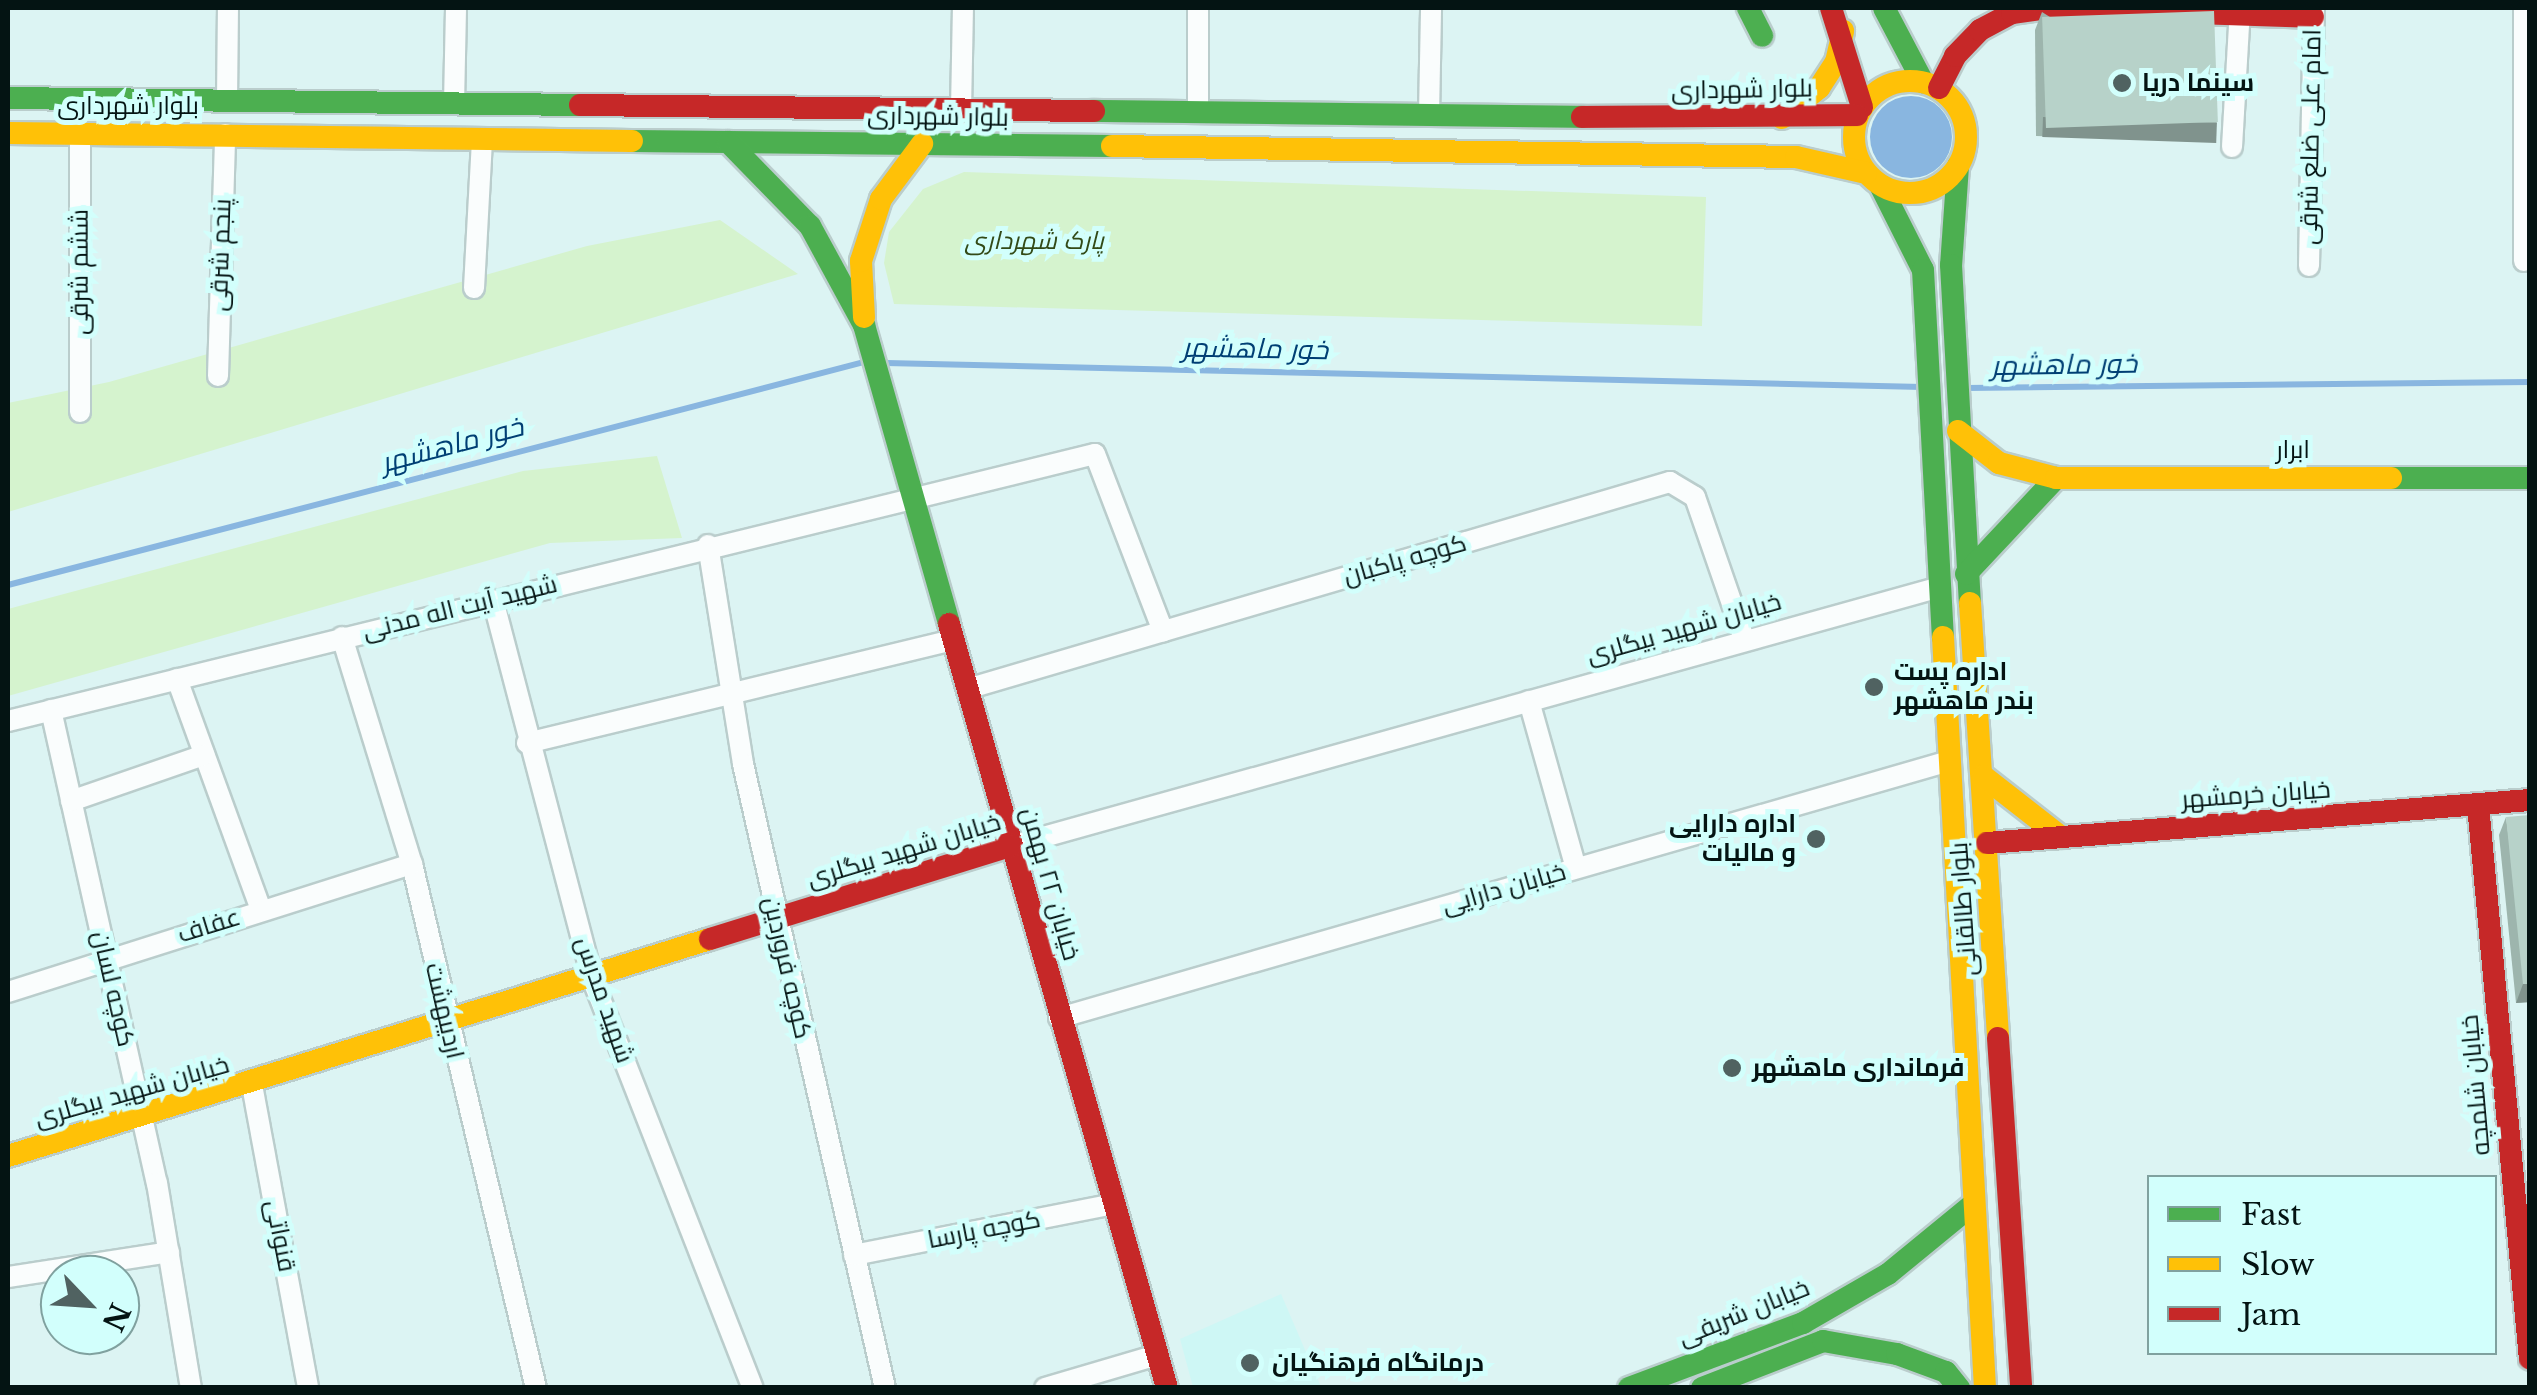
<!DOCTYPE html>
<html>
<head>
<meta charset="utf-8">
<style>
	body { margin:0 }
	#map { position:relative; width:2537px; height:1395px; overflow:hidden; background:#dcf4f3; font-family:"Libre Baskerville",Cairo,serif }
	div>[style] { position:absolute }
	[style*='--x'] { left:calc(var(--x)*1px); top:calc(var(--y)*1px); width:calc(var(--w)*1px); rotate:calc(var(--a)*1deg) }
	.built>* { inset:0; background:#cef7f5 }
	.green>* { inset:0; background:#d5f3ce }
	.water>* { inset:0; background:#89b6e0 }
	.round { border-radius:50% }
	.stream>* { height:6px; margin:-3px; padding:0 3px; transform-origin:3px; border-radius:3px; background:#89b6e0 }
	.roads { filter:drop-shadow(2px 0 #bacdcc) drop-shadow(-2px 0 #bacdcc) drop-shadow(0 2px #bacdcc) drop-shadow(0 -2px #bacdcc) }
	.street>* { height:20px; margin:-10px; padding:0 10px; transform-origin:10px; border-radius:10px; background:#fafdfd }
	.fast>* { height:22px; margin:-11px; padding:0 11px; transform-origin:11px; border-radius:11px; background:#4caf50 }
	.slow>* { height:22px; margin:-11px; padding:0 11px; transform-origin:11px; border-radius:11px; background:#ffc107 }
	.slow>.ring { margin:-11px; padding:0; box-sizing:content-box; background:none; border:22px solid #ffc107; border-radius:50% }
	.jam>* { height:22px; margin:-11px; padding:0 11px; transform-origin:11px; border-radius:11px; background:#c62828 }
	.wall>* { inset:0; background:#9db5ad }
	.shaded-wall>* { inset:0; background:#80938d; transform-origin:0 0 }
	.building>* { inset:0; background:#b7d2c9; transform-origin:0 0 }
	.dots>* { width:28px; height:28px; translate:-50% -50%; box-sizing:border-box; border:5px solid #d2fffc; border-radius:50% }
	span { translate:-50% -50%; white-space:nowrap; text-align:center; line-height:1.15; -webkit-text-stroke:10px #d2fffc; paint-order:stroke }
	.poi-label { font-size:25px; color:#041413; font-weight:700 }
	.left { translate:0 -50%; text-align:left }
	.right { translate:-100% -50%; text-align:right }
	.street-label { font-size:25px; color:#041413 }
	.park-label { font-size:25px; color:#324a17; font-style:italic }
	.water-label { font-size:28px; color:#003f74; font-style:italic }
	.frame { position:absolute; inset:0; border:10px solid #041413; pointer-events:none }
	.legend { position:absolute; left:2147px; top:1175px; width:350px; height:180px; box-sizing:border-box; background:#d2fffc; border:2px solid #80a19f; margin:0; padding:12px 18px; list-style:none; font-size:30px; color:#041413 }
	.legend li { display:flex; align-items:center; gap:20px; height:50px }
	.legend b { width:50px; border:2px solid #80a19f }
	.north { position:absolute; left:40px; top:1255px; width:100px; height:100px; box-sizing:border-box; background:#d2fffc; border:2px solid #80a19f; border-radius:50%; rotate:115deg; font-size:28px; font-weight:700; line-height:40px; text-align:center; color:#041413 }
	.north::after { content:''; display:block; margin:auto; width:35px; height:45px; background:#506261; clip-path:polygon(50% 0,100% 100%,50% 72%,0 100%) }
</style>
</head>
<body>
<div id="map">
	<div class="built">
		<i style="clip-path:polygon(1281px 1294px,1321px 1387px,1193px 1387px,1180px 1339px)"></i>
	</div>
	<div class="green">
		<i style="clip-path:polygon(964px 172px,1706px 197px,1702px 326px,894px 304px,884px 263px,889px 232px,923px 189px)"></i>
		<i style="clip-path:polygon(720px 220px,798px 274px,8px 512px,8px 403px,109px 382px,587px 246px)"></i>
		<i style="clip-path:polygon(657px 456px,682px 538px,550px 543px,8px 696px,8px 609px,523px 471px)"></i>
	</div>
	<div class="water">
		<i class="round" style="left:1870px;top:96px;width:82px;height:82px"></i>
	</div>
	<div class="stream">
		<i style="--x:886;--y:363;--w:1037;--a:1.33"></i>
		<i style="--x:1966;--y:388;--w:564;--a:-0.61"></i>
		<i style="--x:8;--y:585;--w:885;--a:-14.6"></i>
	</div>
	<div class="roads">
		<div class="street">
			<i style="--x:2524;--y:8;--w:253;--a:90"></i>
			<i style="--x:227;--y:101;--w:93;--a:-89.4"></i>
			<i style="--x:454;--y:104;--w:96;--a:-88.8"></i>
			<i style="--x:961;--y:110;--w:102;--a:-88.9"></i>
			<i style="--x:1198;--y:113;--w:105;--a:-90"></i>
			<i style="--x:1429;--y:115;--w:107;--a:-88.9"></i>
			<i style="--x:80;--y:133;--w:279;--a:90"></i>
			<i style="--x:2232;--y:147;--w:139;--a:-86.7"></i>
			<i style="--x:2309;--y:266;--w:258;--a:-88.9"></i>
			<i style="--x:474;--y:288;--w:149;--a:-86.9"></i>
			<i style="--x:218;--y:376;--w:242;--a:-88.3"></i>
			<i style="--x:708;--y:545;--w:222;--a:80.9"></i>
			<i style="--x:743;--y:764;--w:640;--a:77.18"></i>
			<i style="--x:493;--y:600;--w:391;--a:75.3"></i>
			<i style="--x:592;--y:978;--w:440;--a:68.6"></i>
			<i style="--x:342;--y:637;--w:238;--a:72.9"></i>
			<i style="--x:412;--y:864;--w:538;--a:76.69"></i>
			<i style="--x:177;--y:679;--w:246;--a:70"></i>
			<i style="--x:967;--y:689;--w:733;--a:-16.41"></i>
			<i style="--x:1670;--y:482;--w:29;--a:31"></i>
			<i style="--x:1695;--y:497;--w:152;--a:70.9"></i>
			<i style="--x:1529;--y:701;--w:173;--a:74.3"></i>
			<i style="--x:51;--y:710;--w:485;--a:77.4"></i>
			<i style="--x:157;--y:1183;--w:208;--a:80.6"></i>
			<i style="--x:8;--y:721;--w:1119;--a:-13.8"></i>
			<i style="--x:1095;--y:454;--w:190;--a:69"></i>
			<i style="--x:527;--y:743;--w:438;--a:-13.6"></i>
			<i style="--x:71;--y:801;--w:141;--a:-19.1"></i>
			<i style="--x:1011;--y:846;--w:964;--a:-15.58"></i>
			<i style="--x:8;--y:992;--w:424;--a:-17.6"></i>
			<i style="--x:1059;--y:1018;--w:926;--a:-16.11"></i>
			<i style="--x:252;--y:1085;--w:308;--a:79.5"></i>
			<i style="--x:854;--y:1255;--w:264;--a:-11.1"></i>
			<i style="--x:8;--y:1277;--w:163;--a:-8.8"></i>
			<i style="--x:1045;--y:1388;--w:117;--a:-16.4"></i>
		</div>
		<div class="fast">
			<i style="--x:1748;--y:8;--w:31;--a:63"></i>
			<i style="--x:1884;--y:8;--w:84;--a:62.2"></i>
			<i style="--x:8;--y:98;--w:572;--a:0.7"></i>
			<i style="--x:1094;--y:111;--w:488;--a:0.7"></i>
			<i style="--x:632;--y:141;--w:480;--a:0.6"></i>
			<i style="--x:728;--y:142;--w:117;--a:45.7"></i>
			<i style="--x:810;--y:226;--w:113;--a:61.4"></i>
			<i style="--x:864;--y:325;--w:311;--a:74.1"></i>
			<i style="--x:1958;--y:166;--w:99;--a:94"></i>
			<i style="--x:1951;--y:265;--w:339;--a:86.8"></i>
			<i style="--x:1880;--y:185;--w:95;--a:63.2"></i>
			<i style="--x:1923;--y:270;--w:368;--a:86.9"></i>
			<i style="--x:2391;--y:478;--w:139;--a:0"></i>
			<i style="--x:1966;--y:574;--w:132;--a:-46.8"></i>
			<i style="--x:1629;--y:1388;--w:186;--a:-20.5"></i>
			<i style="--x:1803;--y:1323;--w:98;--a:-30"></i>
			<i style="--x:1888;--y:1274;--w:106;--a:-39.3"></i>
			<i style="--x:1702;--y:1388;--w:130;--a:-21.2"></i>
			<i style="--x:1823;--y:1341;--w:75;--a:10"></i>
			<i style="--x:1897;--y:1354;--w:52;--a:20.2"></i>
			<i style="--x:1946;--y:1372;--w:21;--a:51"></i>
		</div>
		<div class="slow">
			<i class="ring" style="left:1854px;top:81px;width:90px;height:90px"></i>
			<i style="--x:1782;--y:118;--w:48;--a:-39"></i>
			<i style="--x:1819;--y:88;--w:31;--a:-57"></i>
			<i style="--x:1836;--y:62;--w:32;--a:-77"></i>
			<i style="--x:8;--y:133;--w:624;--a:0.73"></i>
			<i style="--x:1112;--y:146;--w:684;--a:0.92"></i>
			<i style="--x:1796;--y:157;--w:72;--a:12.9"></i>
			<i style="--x:864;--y:317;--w:56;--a:-93.1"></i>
			<i style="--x:861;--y:261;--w:65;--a:-72.1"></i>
			<i style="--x:881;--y:199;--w:69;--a:-53.3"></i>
			<i style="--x:1958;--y:431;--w:52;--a:38"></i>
			<i style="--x:1999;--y:463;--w:59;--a:14.7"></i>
			<i style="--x:2056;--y:478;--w:335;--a:0"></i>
			<i style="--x:1970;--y:603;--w:436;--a:86.3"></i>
			<i style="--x:1943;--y:637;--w:752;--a:86.8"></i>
			<i style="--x:1983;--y:776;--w:99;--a:38"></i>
			<i style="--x:8;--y:1156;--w:735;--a:-17.18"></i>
		</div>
		<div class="jam">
			<i style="--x:1831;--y:8;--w:104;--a:72.6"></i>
			<i style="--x:1939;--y:88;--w:36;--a:-63"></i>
			<i style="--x:1955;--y:56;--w:36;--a:-46"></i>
			<i style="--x:1980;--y:30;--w:36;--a:-28"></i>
			<i style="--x:2012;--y:13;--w:34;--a:-8"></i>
			<i style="--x:2046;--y:8;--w:267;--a:1.9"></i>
			<i style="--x:580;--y:105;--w:514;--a:0.67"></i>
			<i style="--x:1582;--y:117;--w:275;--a:-0.4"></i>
			<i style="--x:949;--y:624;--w:794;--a:74.07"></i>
			<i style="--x:2478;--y:805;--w:556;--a:84.64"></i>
			<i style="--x:1987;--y:843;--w:545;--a:-4.53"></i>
			<i style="--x:710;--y:939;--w:315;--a:-17.2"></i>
			<i style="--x:1998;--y:1038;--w:351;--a:86.2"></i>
		</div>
	</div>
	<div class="wall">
		<i style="clip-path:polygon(2042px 12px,2217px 122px,2210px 141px,2036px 136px,2035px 30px)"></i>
		<i style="clip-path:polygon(2506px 817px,2530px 1002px,2516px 1003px,2499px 835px)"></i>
	</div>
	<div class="shaded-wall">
		<i style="left:2043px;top:117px;width:174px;height:20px;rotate:2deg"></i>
		<i style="clip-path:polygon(2523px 984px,2530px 984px,2530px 1002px,2516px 1003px)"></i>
	</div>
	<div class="building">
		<i style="left:2214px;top:11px;width:111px;height:172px;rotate:88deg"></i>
		<i style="clip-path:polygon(2530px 815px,2530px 984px,2523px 984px,2506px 817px)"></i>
	</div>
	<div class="dots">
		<i style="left:2122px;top:83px;background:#506261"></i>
		<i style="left:1874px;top:687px;background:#506261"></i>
		<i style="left:1816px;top:839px;background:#506261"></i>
		<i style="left:1732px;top:1068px;background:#506261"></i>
		<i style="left:1250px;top:1363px;background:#506261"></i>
	</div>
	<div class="poi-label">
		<span class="left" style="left:2142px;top:83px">سینما دریا</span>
		<span class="left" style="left:1894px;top:687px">اداره پست<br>بندر ماهشهر</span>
		<span class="right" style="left:1796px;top:839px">اداره دارایی<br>و مالیات</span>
		<span class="left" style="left:1752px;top:1068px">فرمانداری ماهشهر</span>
		<span class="left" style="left:1272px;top:1363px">درمانگاه فرهنگیان</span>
	</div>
	<div class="street-label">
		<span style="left:1742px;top:90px;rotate:-1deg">بلوار شهرداری</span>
		<span style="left:128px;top:106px">بلوار شهرداری</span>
		<span style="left:938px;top:117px;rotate:1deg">بلوار شهرداری</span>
		<span style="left:2311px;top:137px;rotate:-89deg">امام علی ضلع شرقی</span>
		<span style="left:221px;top:255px;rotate:-88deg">پنجم شرقی</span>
		<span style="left:80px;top:272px;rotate:-90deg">ششم شرقی</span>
		<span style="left:2293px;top:450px">ابرار</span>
		<span style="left:1405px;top:560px;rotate:-16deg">کوچه پاکبان</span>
		<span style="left:460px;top:608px;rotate:-14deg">شهید آیت اله مدنی</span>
		<span style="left:1684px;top:629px;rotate:-16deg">خیابان شهید بیگلری</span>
		<span style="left:2256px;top:795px;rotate:-4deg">خیابان خرمشهر</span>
		<span style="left:904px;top:851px;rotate:-17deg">خیابان شهید بیگلری</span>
		<span style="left:1050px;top:884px;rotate:74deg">خیابان ۲۲ بهمن</span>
		<span style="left:1504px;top:889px;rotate:-16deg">خیابان دارایی</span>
		<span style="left:1964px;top:909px;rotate:-94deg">بلوار طالقانی</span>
		<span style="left:209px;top:926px;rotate:-17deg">عفاف</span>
		<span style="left:787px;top:968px;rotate:77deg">کوچه فروردین</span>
		<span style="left:113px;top:989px;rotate:77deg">کوچه لسان</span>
		<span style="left:604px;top:1000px;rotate:71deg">شهید مدرس</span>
		<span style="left:444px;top:1011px;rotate:77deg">اردیبهشت</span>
		<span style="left:2476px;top:1085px;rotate:-95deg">خیابان شلمچه</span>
		<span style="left:132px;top:1092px;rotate:-16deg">خیابان شهید بیگلری</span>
		<span style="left:984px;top:1230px;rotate:-11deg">کوچه پارسا</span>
		<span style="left:280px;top:1236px;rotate:79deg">قنواتی</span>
		<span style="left:1744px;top:1313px;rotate:-22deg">خیابان شریفی</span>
	</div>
	<div class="park-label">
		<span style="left:1034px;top:241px">پارک شهرداری</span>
	</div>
	<div class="water-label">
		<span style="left:1255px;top:349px;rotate:1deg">خور ماهشهر</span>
		<span style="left:2064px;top:365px;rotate:-1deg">خور ماهشهر</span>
		<span style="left:452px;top:445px;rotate:-15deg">خور ماهشهر</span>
	</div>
	<div class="frame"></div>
	<ul class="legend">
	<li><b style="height:12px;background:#4caf50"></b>Fast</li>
	<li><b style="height:12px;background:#ffc107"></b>Slow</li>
	<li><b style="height:12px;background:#c62828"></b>Jam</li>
	</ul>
	<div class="north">N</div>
</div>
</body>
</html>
